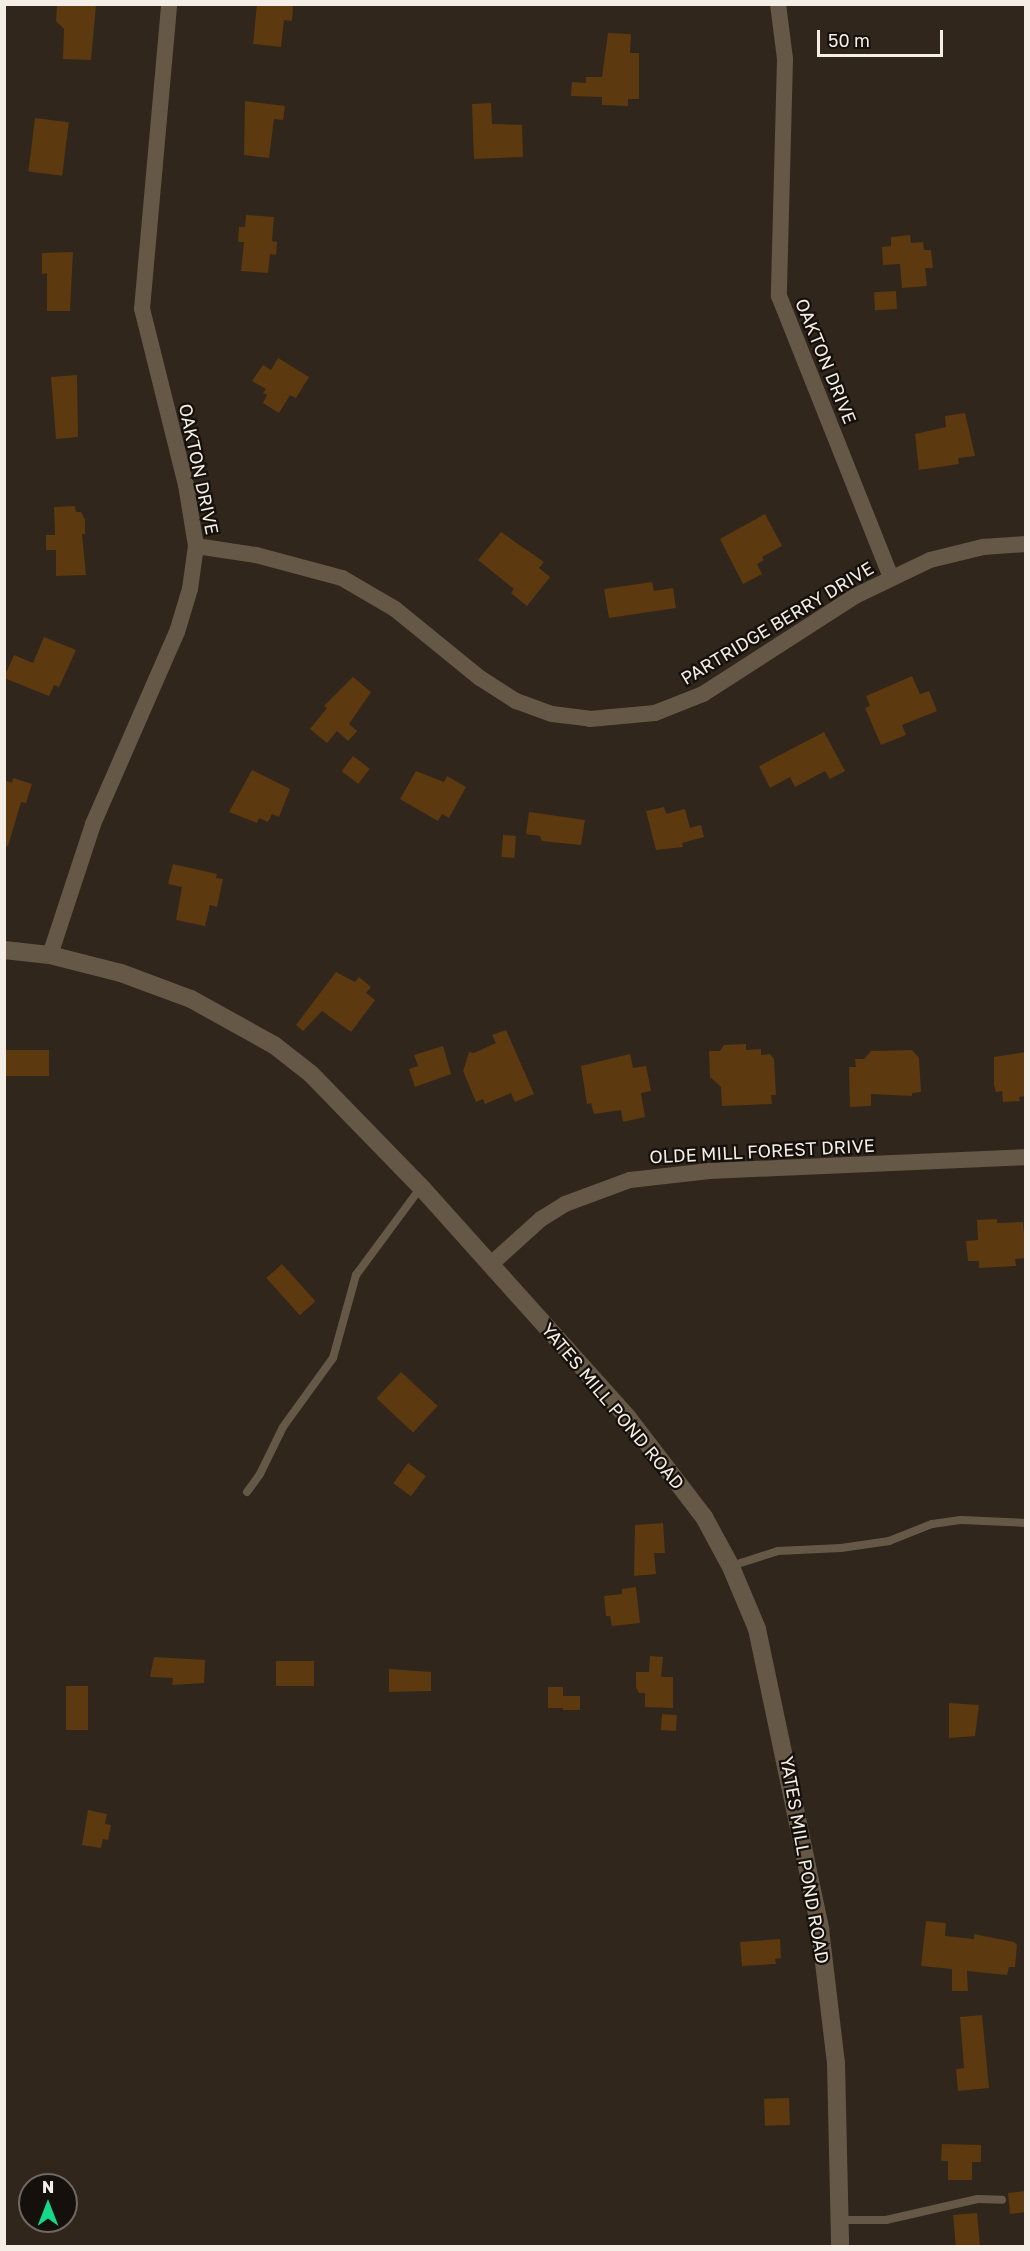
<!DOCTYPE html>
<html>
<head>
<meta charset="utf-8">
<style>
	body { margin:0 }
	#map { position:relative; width:1030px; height:2251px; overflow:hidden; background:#31261c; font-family:"Golos Text",sans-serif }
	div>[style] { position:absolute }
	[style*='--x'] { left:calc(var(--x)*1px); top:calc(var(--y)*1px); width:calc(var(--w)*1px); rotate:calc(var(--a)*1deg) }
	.building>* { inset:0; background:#5c390f; transform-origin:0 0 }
	.service>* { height:8px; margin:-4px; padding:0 4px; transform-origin:4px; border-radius:4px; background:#665846 }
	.minor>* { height:16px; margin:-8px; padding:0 8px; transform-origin:8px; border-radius:8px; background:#665846 }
	.tertiary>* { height:18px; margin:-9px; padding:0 9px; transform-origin:9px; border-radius:9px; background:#665846 }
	span { translate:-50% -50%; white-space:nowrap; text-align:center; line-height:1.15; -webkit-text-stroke:4.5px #15100c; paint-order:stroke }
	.street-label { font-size:18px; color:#f5eee7 }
	.frame { position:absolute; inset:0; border:6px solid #f5eee7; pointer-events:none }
	.north { position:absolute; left:18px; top:2173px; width:60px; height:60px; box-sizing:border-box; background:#15100c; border:2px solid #6f6964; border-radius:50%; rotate:0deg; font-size:16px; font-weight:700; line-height:24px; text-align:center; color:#f5eee7 }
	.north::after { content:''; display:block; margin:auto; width:21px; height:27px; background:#15d989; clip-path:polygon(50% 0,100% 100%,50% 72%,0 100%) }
	.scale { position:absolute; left:817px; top:30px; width:126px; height:27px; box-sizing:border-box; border:3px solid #f5eee7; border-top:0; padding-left:8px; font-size:18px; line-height:21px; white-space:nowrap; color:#f5eee7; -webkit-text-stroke:4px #15100c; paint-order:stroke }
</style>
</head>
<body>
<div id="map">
	<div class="building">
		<i style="clip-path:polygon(57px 4px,96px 5px,91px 60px,63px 59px,64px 29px,56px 21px)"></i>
		<i style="clip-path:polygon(257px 4px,293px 6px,292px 21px,284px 20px,281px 47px,253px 44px)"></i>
		<i style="clip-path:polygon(608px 33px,631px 34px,630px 53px,639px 53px,639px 99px,628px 99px,628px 106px,602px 105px,602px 97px,571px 96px,572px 82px,586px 83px,586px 77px,602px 77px)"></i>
		<i style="clip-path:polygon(245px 101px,285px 106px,283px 120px,274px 119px,269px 158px,244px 155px)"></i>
		<i style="clip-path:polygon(491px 103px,492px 124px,522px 125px,523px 157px,474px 159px,472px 104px)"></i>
		<i style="left:35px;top:118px;width:34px;height:54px;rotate:7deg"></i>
		<i style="clip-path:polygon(246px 215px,274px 217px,272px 241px,277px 242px,276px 255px,270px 254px,268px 273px,241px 271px,244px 242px,238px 242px,239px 227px,245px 227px)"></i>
		<i style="clip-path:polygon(910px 235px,911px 243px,923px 242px,924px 250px,931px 250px,933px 268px,925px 268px,927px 286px,902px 288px,900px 264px,883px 265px,882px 247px,891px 246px,891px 237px)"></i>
		<i style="clip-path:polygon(73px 252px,70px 311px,47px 311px,47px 273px,42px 274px,42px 253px)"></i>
		<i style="left:896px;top:291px;width:18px;height:22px;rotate:87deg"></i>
		<i style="clip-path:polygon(278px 358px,309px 377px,296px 398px,290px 395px,279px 413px,263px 403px,267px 395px,263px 393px,266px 389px,252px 381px,263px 365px,271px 370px)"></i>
		<i style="clip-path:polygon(77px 375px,78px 437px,56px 439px,51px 377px)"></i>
		<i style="clip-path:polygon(965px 413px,975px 456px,958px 458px,959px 464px,919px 470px,915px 434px,946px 427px,945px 416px)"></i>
		<i style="clip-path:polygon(75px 506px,76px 512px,81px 512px,85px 520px,85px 534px,82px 534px,86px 575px,56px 576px,56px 550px,46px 550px,46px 535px,55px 535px,54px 507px)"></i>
		<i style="clip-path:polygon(765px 514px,782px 546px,762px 557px,764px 560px,757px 564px,762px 574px,743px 584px,720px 539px)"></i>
		<i style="clip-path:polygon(501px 532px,544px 562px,539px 568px,550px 577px,527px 606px,511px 593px,514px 589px,478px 560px)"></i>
		<i style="clip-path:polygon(652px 582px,654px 591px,673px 588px,676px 608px,609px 618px,604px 589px)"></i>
		<i style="clip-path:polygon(44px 637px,76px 650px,59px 687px,54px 685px,49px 696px,4px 678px,14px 655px,33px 663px)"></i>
		<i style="clip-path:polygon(912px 676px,920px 694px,929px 691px,937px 711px,902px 725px,906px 735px,881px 745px,865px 708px,870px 706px,866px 696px)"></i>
		<i style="clip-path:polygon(353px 677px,371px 692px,349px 724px,357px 731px,348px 741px,337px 731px,327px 743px,310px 729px,327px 708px,324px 706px)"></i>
		<i style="clip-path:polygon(824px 732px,845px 771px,830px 779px,825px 771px,795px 787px,790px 777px,770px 788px,759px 766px)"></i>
		<i style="left:353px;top:756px;width:21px;height:19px;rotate:37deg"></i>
		<i style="clip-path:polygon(252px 770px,290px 789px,279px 817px,272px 814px,268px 822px,259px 818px,257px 823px,229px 812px)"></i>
		<i style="clip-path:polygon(416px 771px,444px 782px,447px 776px,466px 787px,449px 818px,442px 814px,438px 821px,400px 799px)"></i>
		<i style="clip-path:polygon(13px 778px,32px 784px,26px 803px,21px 802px,8px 846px,4px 845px,4px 780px,12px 783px)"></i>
		<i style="clip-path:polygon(664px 807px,666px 814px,685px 809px,690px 828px,701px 825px,704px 837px,682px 843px,683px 847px,656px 850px,646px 811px)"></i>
		<i style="clip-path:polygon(529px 812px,585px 820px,581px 845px,542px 841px,540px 836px,526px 834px)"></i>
		<i style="left:503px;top:835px;width:13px;height:22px;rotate:4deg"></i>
		<i style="clip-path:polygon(173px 864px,217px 874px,216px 878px,223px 879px,217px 907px,210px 905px,205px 926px,176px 920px,182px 887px,168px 884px)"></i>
		<i style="clip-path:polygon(336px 972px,355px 982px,359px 977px,371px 987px,366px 993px,375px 1000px,351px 1032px,322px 1011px,303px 1031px,296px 1025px)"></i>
		<i style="clip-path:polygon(506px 1030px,534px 1094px,515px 1102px,511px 1093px,485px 1104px,483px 1099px,476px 1102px,463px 1071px,469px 1052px,474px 1053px,496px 1043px,492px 1035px)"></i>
		<i style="clip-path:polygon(746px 1044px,746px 1050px,761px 1049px,761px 1055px,770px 1054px,774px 1059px,776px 1095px,771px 1095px,772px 1104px,722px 1106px,721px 1087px,710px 1077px,709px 1051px,720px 1051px,724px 1045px)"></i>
		<i style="clip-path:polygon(443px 1046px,451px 1074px,415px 1087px,409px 1069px,418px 1066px,414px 1055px)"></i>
		<i style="left:5px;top:1050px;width:44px;height:26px"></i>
		<i style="clip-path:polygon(912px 1050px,919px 1058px,921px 1092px,912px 1093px,912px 1096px,871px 1094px,871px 1106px,850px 1107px,849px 1067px,856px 1067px,855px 1059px,864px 1059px,871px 1051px)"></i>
		<i style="clip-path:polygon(1026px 1052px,1026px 1096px,1019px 1097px,1020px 1101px,1003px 1102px,1002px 1091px,996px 1092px,994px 1085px,994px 1057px)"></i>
		<i style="clip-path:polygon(630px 1054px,633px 1068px,646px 1066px,651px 1091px,641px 1093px,645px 1117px,623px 1122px,621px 1110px,594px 1114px,591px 1103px,587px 1104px,581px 1066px)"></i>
		<i style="clip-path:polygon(997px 1219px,997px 1223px,1023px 1222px,1026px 1258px,1015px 1259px,1016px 1266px,979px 1268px,979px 1261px,968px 1261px,966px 1241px,978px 1240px,977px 1220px)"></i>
		<i style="left:282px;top:1264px;width:50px;height:21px;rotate:48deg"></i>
		<i style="left:401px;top:1372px;width:50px;height:36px;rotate:43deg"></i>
		<i style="left:408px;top:1463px;width:22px;height:25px;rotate:36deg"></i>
		<i style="clip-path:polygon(663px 1523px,665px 1553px,654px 1553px,656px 1574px,634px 1576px,635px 1525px)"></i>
		<i style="clip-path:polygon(636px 1587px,640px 1623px,612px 1626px,610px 1616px,606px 1616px,604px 1596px,622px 1594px,622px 1589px)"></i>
		<i style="clip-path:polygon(650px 1656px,663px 1657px,661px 1677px,673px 1677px,673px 1708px,645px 1707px,645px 1693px,639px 1693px,636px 1687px,636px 1672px,649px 1672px)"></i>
		<i style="clip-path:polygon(154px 1657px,205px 1660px,204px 1683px,172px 1685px,173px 1678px,150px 1677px)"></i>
		<i style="left:314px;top:1661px;width:25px;height:38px;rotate:90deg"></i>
		<i style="clip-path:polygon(389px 1669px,431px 1672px,431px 1691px,389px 1692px)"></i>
		<i style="left:66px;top:1686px;width:22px;height:44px"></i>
		<i style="left:548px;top:1687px;width:15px;height:21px"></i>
		<i style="left:563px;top:1696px;width:17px;height:14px"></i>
		<i style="clip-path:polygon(949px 1703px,979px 1705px,975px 1736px,949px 1738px)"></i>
		<i style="left:662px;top:1714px;width:15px;height:16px;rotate:4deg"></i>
		<i style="clip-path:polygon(88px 1810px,107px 1814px,105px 1824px,111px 1825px,108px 1840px,103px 1839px,101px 1848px,82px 1845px)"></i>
		<i style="clip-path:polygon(926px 1921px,946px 1923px,945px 1936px,974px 1939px,974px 1934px,1014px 1942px,1017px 1945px,1015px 1967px,1009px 1967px,1007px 1975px,967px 1971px,968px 1991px,952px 1991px,952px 1969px,921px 1966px)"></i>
		<i style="clip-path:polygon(780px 1939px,781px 1958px,775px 1959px,776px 1964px,742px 1966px,740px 1942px)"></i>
		<i style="clip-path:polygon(982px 2015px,989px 2088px,958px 2091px,956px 2069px,964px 2068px,960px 2017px)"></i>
		<i style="left:789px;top:2098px;width:27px;height:25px;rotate:88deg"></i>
		<i style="clip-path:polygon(942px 2144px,981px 2145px,981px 2162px,972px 2162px,972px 2180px,948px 2180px,948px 2161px,941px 2161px)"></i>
		<i style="clip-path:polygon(1026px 2191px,1026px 2212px,1010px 2214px,1008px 2193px)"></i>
		<i style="left:977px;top:2213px;width:34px;height:24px;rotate:85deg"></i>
	</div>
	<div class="service">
		<i style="--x:247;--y:1492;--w:22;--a:-54"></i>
		<i style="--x:260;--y:1474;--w:52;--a:-63.9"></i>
		<i style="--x:283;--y:1427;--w:85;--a:-54.1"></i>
		<i style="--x:333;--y:1358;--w:86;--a:-74.5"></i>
		<i style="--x:356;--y:1275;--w:109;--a:-53.5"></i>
		<i style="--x:731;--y:1566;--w:49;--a:-17.7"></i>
		<i style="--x:778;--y:1551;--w:63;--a:-2.7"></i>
		<i style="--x:841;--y:1548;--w:49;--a:-8.3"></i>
		<i style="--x:889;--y:1541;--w:46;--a:-21.6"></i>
		<i style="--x:932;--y:1524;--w:29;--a:-8"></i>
		<i style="--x:961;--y:1520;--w:65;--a:2.6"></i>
		<i style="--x:840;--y:2220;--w:46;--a:0"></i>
		<i style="--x:886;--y:2220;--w:94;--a:-12.9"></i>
		<i style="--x:978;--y:2199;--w:24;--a:2"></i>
	</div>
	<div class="minor">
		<i style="--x:778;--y:4;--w:55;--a:82.7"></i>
		<i style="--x:785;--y:59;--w:237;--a:91.5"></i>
		<i style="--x:779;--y:296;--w:303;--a:68.3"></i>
		<i style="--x:196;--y:546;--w:61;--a:8.5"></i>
		<i style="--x:256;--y:555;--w:89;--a:15"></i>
		<i style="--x:342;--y:578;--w:61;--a:30.3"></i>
		<i style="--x:395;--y:609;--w:109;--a:39.1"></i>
		<i style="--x:480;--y:678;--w:43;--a:32.6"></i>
		<i style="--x:516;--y:701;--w:38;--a:20"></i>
		<i style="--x:552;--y:714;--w:38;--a:7"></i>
		<i style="--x:590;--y:719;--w:65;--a:-5.3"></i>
		<i style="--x:655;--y:713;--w:52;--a:-21.6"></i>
		<i style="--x:703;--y:694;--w:181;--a:-32.8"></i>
		<i style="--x:855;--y:596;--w:83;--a:-25.6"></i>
		<i style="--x:930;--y:560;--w:55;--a:-13.8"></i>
		<i style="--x:983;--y:547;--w:43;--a:-4"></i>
		<i style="--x:50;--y:955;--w:138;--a:-71.8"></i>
		<i style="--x:93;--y:824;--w:210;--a:-66.4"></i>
		<i style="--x:177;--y:632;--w:45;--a:-73.2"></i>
		<i style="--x:190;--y:589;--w:43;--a:-82.1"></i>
		<i style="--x:196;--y:546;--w:62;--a:-99.3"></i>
		<i style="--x:186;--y:485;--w:181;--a:-104"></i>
		<i style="--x:142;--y:309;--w:306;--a:-84.9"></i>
		<i style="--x:491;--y:1264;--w:67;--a:-42"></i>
		<i style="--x:541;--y:1219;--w:28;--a:-32"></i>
		<i style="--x:565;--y:1204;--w:69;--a:-20.3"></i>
		<i style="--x:630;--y:1180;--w:80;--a:-6.5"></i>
		<i style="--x:709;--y:1171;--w:317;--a:-2.5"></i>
	</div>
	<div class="tertiary">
		<i style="--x:4;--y:950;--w:46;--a:6.2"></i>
		<i style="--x:50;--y:955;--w:73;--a:14.2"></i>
		<i style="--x:121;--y:973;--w:75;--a:20.4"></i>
		<i style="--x:191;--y:999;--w:95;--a:29"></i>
		<i style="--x:274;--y:1045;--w:47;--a:38.1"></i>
		<i style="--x:311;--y:1074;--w:158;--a:45.8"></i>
		<i style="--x:421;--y:1187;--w:310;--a:48.1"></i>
		<i style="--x:628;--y:1418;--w:125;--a:52.5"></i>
		<i style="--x:704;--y:1517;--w:57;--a:61.6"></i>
		<i style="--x:731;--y:1567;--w:67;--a:67.2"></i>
		<i style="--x:757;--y:1629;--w:307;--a:78.1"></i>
		<i style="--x:820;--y:1929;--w:135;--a:83.2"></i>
		<i style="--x:836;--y:2063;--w:183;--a:88.7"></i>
	</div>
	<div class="street-label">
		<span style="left:826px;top:361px;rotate:68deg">OAKTON DRIVE</span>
		<span style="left:199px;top:469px;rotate:78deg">OAKTON DRIVE</span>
		<span style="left:777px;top:623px;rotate:-31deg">PARTRIDGE BERRY DRIVE</span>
		<span style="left:762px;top:1151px;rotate:-3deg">OLDE MILL FOREST DRIVE</span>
		<span style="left:613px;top:1406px;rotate:50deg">YATES MILL POND ROAD</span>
		<span style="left:805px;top:1860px;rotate:80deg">YATES MILL POND ROAD</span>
	</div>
	<div class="frame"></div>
	<div class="north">N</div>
	<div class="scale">50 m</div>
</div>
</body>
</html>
